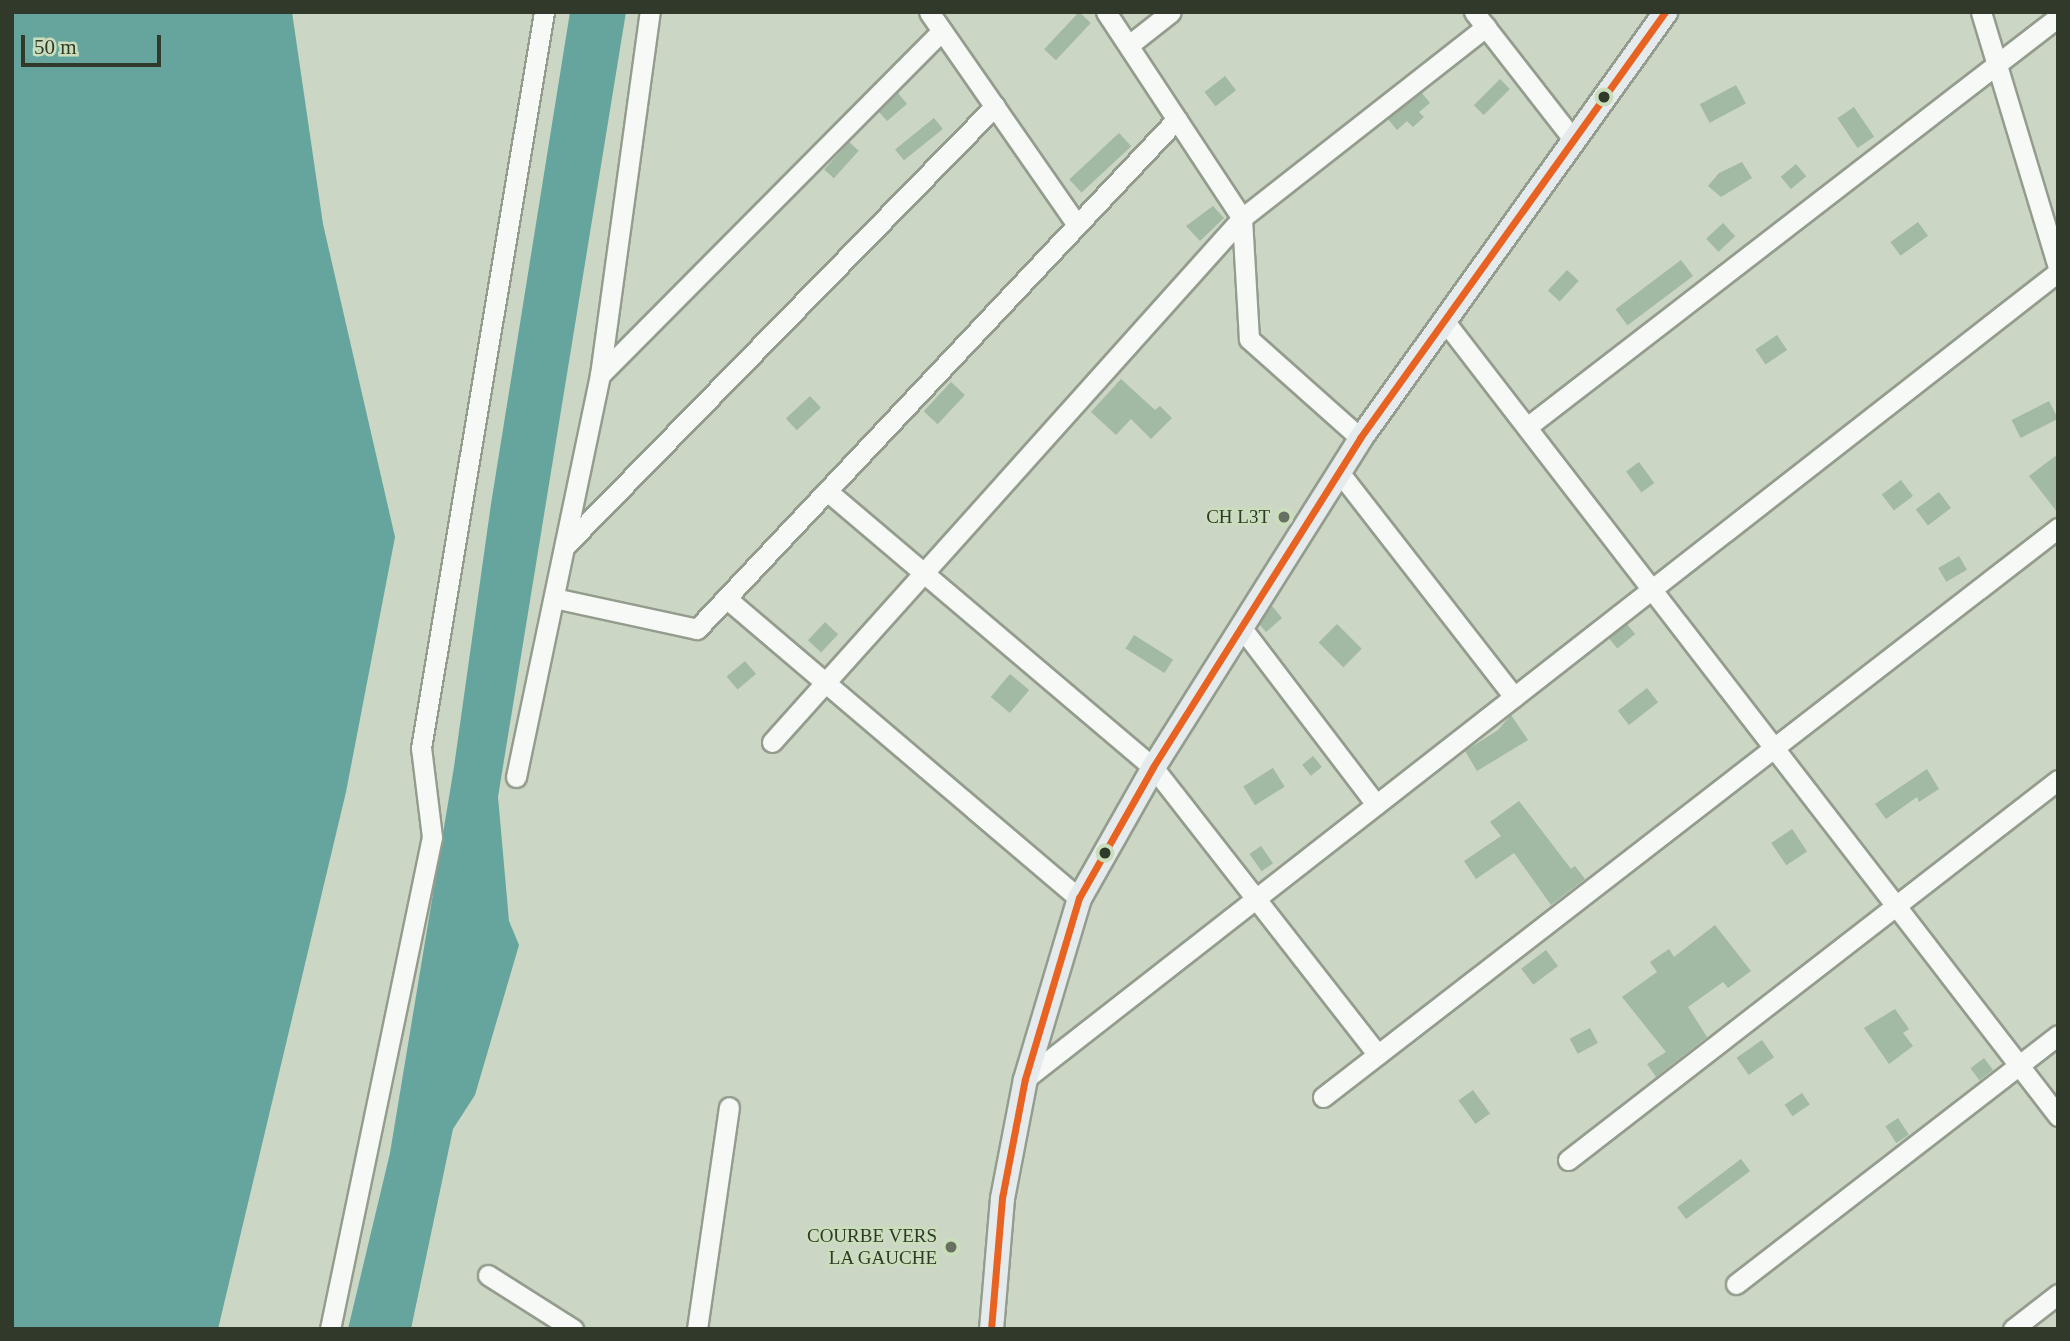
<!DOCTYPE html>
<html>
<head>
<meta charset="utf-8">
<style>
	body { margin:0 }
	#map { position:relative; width:2070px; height:1341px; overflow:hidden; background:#cbd6c4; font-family:Georgia,serif }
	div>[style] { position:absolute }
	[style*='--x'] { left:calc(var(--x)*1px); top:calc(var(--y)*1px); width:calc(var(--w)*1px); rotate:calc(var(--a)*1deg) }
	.water>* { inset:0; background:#65a59e }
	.building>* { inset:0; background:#a2b9a4; transform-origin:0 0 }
	.roads { filter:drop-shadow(2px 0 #949c8e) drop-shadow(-2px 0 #949c8e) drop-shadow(0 2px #949c8e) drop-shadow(0 -2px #949c8e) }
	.minor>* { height:19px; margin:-9.5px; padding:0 9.5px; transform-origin:9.5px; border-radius:9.5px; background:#f7f9f6 }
	.major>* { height:23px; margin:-11.5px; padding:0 11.5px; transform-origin:11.5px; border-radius:11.5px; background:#e5eaec }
	.bus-1>* { height:7px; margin:-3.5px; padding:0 3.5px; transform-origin:3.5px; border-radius:3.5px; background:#e86322 }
	.dots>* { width:19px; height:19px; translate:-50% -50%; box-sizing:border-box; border:4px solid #cadebc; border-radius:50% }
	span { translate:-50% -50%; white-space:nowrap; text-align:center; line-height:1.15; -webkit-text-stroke:5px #cadebc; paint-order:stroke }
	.poi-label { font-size:19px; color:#31392b }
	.right { translate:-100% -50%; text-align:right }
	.frame { position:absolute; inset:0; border:14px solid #31392b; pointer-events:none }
	.scale { position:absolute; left:21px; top:35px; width:140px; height:32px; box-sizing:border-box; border:4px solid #31392b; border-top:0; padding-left:9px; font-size:21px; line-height:24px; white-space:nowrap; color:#31392b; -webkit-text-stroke:5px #cadebc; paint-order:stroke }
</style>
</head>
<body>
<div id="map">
	<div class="water">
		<i style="clip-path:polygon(12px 12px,292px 12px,323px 224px,395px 537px,346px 792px,218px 1329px,12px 1329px)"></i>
		<i style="clip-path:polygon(570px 12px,626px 12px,498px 797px,509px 921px,519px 945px,475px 1095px,453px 1129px,411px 1329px,348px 1329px,390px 1153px,454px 767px,491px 504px)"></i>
	</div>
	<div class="building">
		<i style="left:1079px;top:12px;width:16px;height:51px;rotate:43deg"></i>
		<i style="left:1225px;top:76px;width:18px;height:26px;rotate:52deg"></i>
		<i style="left:1500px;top:79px;width:14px;height:37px;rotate:45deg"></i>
		<i style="left:1736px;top:85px;width:21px;height:41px;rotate:62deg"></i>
		<i style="clip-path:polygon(898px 93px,907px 104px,887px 121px,879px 112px)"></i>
		<i style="clip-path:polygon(1422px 93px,1430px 103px,1419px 112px,1424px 117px,1413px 127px,1407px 121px,1397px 130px,1388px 119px)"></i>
		<i style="left:1854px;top:107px;width:36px;height:20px;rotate:56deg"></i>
		<i style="left:934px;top:118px;width:14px;height:50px;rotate:51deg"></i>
		<i style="left:1119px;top:133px;width:18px;height:68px;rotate:47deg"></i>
		<i style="left:849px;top:142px;width:13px;height:37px;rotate:42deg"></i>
		<i style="clip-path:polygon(1742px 162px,1752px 178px,1721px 197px,1708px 186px,1719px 173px)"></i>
		<i style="left:1796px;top:164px;width:16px;height:20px;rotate:50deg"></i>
		<i style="clip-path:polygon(1213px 206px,1224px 218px,1200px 241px,1186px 226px)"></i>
		<i style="left:1918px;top:222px;width:17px;height:34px;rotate:54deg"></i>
		<i style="left:1723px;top:223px;width:18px;height:23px;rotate:47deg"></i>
		<i style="left:1681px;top:260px;width:20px;height:82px;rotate:53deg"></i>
		<i style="left:1567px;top:270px;width:16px;height:28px;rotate:43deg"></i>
		<i style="left:1777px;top:335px;width:18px;height:26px;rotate:56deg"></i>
		<i style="clip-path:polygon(1121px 379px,1155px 410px,1160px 406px,1172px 418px,1151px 439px,1131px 419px,1116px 435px,1091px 412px)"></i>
		<i style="left:951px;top:382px;width:19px;height:40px;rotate:43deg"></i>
		<i style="left:810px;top:396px;width:16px;height:33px;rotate:47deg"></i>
		<i style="left:2049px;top:401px;width:20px;height:42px;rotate:63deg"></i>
		<i style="clip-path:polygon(2058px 454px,2058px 513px,2029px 476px)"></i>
		<i style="left:1639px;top:462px;width:26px;height:16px;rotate:54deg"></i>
		<i style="left:1901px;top:480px;width:20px;height:24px;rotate:53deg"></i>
		<i style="left:1939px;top:492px;width:20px;height:29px;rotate:53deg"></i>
		<i style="left:1959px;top:556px;width:16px;height:24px;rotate:60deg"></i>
		<i style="clip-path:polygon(1272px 606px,1282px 618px,1266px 632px,1259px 624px)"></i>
		<i style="left:825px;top:622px;width:18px;height:25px;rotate:43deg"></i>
		<i style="left:1337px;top:624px;width:35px;height:26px;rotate:45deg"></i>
		<i style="left:1627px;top:624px;width:13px;height:23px;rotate:51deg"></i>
		<i style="left:1134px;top:635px;width:46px;height:16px;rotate:32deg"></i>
		<i style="left:745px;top:661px;width:17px;height:24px;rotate:50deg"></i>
		<i style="left:1010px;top:674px;width:25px;height:30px;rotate:40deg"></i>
		<i style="left:1647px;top:688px;width:18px;height:37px;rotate:52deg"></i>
		<i style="clip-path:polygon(1511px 715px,1528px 740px,1477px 771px,1465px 751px,1498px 730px)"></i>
		<i style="left:1313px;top:756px;width:14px;height:14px;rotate:51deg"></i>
		<i style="left:1273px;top:768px;width:22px;height:35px;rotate:58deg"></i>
		<i style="clip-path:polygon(1927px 769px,1939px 789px,1919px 802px,1917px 797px,1886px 819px,1875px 804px)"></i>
		<i style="clip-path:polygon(1519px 801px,1571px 869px,1575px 866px,1585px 879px,1551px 905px,1514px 853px,1476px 879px,1464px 861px,1501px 836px,1490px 822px)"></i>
		<i style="left:1792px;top:829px;width:27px;height:25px;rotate:56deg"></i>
		<i style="left:1261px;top:846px;width:21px;height:14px;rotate:55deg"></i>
		<i style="clip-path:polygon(1715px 925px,1751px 971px,1728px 988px,1723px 982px,1688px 1007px,1707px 1037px,1656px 1077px,1647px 1064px,1666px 1052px,1622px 997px,1657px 972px,1650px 962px,1669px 949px,1674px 957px)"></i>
		<i style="left:1546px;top:950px;width:20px;height:31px;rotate:53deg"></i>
		<i style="clip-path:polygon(1895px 1009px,1909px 1029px,1903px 1033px,1913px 1046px,1889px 1064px,1864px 1028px)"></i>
		<i style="left:1590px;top:1028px;width:17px;height:23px;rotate:62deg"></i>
		<i style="left:1762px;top:1040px;width:21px;height:31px;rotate:55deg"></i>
		<i style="left:1984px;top:1058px;width:15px;height:17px;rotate:53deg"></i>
		<i style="left:1473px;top:1090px;width:29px;height:18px;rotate:54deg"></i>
		<i style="left:1802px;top:1093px;width:14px;height:21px;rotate:56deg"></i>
		<i style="left:1898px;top:1118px;width:20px;height:15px;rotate:57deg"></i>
		<i style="left:1741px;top:1159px;width:15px;height:80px;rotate:53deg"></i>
	</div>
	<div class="roads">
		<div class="minor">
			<i style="--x:929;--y:12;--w:259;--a:55.2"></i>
			<i style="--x:1106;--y:12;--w:247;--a:56.6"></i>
			<i style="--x:1242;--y:218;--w:121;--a:86.7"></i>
			<i style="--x:1249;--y:339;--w:149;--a:41.7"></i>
			<i style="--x:1474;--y:12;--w:160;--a:52.1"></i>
			<i style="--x:1981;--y:12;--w:266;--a:73.2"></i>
			<i style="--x:1129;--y:45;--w:53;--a:-38.2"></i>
			<i style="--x:1443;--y:319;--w:1007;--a:52.34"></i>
			<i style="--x:600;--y:375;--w:485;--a:-45.2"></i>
			<i style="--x:1527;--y:427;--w:671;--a:-37.67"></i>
			<i style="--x:1339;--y:472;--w:285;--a:52.1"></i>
			<i style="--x:827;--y:491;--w:427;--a:40.3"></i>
			<i style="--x:1153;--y:767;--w:365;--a:52"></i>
			<i style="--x:565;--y:546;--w:615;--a:-45.66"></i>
			<i style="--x:554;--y:598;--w:146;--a:12.2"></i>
			<i style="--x:697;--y:629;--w:700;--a:-46.74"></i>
			<i style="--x:726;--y:598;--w:463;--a:40.4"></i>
			<i style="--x:1241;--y:627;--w:223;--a:52.7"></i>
			<i style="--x:772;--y:742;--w:704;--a:-48.11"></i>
			<i style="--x:1242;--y:218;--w:310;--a:-38.1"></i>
			<i style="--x:516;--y:777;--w:411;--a:-78.2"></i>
			<i style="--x:600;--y:375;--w:366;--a:-82.2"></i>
			<i style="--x:1025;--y:1079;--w:1311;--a:-38"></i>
			<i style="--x:1323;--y:1097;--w:930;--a:-37.75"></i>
			<i style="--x:1568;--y:1160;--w:620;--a:-37.79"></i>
			<i style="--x:488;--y:1275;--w:101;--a:32.4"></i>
			<i style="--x:1736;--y:1284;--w:407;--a:-37.7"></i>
			<i style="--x:330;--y:1329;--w:502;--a:-78.29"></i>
			<i style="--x:432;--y:837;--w:90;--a:-97"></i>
			<i style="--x:421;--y:748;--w:746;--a:-80.51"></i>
			<i style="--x:697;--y:1329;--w:224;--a:-81.8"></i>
			<i style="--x:2013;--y:1329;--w:57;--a:-37.9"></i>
		</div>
		<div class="major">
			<i style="--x:991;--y:1329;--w:131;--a:-85.2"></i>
			<i style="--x:1002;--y:1198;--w:121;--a:-79.1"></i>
			<i style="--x:1025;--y:1079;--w:189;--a:-73.4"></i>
			<i style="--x:1079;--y:898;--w:150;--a:-60.5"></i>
			<i style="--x:1153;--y:767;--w:389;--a:-57.8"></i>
			<i style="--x:1360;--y:438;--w:524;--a:-54.4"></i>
		</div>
	</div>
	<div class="bus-1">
		<i style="--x:991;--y:1329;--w:131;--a:-85.2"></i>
		<i style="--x:1002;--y:1198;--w:121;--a:-79.1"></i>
		<i style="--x:1025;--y:1079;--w:189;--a:-73.4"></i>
		<i style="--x:1079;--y:898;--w:150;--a:-60.5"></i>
		<i style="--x:1153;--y:767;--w:389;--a:-57.8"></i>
		<i style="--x:1360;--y:438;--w:524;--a:-54.4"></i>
	</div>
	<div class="dots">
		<i style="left:1604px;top:97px;background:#31392b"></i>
		<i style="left:1284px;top:517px;background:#677061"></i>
		<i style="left:1105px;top:853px;background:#31392b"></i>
		<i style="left:951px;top:1247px;background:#677061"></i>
	</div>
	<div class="poi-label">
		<span class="right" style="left:1270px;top:517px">CH L3T</span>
		<span class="right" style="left:937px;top:1247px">COURBE VERS<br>LA GAUCHE</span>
	</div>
	<div class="frame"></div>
	<div class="scale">50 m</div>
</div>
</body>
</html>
